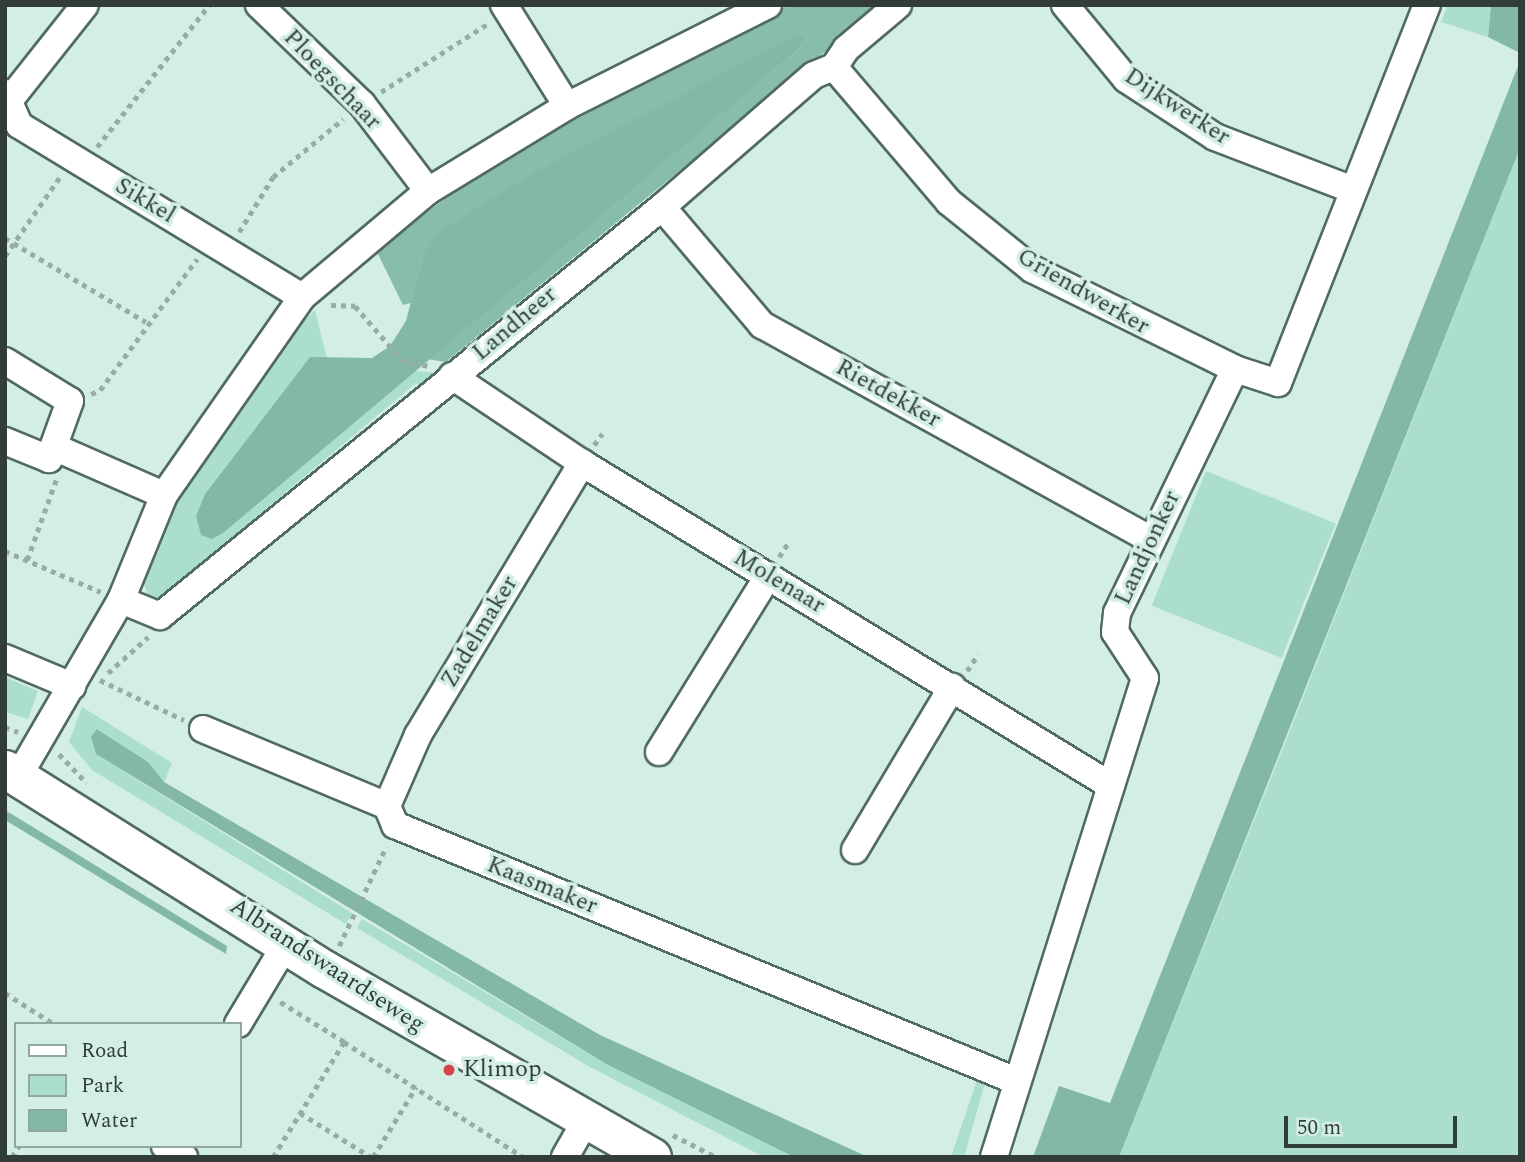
<!DOCTYPE html>
<html>
<head>
<meta charset="utf-8">
<style>
	body { margin:0 }
	#map { position:relative; width:1525px; height:1162px; overflow:hidden; background:#d2eee5; font-family:Spectral,serif }
	div>[style] { position:absolute }
	[style*='--x'] { left:calc(var(--x)*1px); top:calc(var(--y)*1px); width:calc(var(--w)*1px); rotate:calc(var(--a)*1deg) }
	.green>* { inset:0; background:#abdecd; transform-origin:0 0 }
	.forest>* { inset:0; background:#88bcac }
	.water>* { inset:0; background:#83b7a7 }
	.path>* { height:4.5px; margin-top:-2.25px; transform-origin:0; background:repeating-linear-gradient(90deg,#97aca5 0 5px,transparent 0 10px) }
	.roads { filter:drop-shadow(2px 0 #516a62) drop-shadow(-2px 0 #516a62) drop-shadow(0 2px #516a62) drop-shadow(0 -2px #516a62) }
	.street>* { height:26px; margin:-13px; padding:0 13px; transform-origin:13px; border-radius:13px; background:#fff }
	.secondary>* { height:37px; margin:-18.5px; padding:0 18.5px; transform-origin:18.5px; border-radius:18.5px; background:#fff }
	.dots>* { width:19px; height:19px; translate:-50% -50%; box-sizing:border-box; border:4px solid #d2eee5; border-radius:50% }
	span { translate:-50% -50%; white-space:nowrap; text-align:center; line-height:1.15; -webkit-text-stroke:7px #d2eee5; paint-order:stroke }
	.street-label { font-size:24px; color:#323d39 }
	.poi-label { font-size:24px; color:#323d39 }
	.left { translate:0 -50%; text-align:left }
	.frame { position:absolute; inset:0; border:7px solid #323d39; pointer-events:none }
	.legend { position:absolute; left:14px; top:1022px; width:228px; height:126px; box-sizing:border-box; background:#d2eee5; border:2px solid #92a7a0; margin:0; padding:9px 12px; list-style:none; font-size:21px; color:#323d39 }
	.legend li { display:flex; align-items:center; gap:14px; height:35px }
	.legend b { width:35px; border:2px solid #92a7a0 }
	.scale { position:absolute; left:1284px; top:1116px; width:173px; height:32px; box-sizing:border-box; border:4px solid #323d39; border-top:0; padding-left:9px; font-size:21px; line-height:24px; white-space:nowrap; color:#323d39; -webkit-text-stroke:5px #d2eee5; paint-order:stroke }
</style>
</head>
<body>
<div id="map">
	<div class="green">
		<i style="clip-path:polygon(1448px 5px,1491px 5px,1488px 37px,1441px 22px)"></i>
		<i style="clip-path:polygon(1520px 148px,1520px 1157px,1119px 1157px,1281px 753px)"></i>
		<i style="clip-path:polygon(315px 310px,327px 359px,310px 357px,205px 494px,196px 516px,212px 539px,413px 371px,445px 373px,422px 389px,416px 383px,175px 585px,179px 591px,158px 603px,150px 600px,141px 576px,177px 489px,272px 354px)"></i>
		<i style="left:1206px;top:471px;width:140px;height:145px;rotate:22deg"></i>
		<i style="clip-path:polygon(5px 677px,38px 691px,28px 719px,5px 712px)"></i>
		<i style="clip-path:polygon(82px 707px,172px 763px,164px 782px,148px 762px,98px 729px,91px 737px,96px 754px,352px 913px,346px 924px,92px 770px,69px 742px)"></i>
		<i style="clip-path:polygon(362px 919px,608px 1065px,794px 1157px,764px 1157px,590px 1067px,357px 928px)"></i>
		<i style="clip-path:polygon(977px 1080px,985px 1083px,964px 1157px,951px 1157px)"></i>
	</div>
	<div class="forest">
		<i style="clip-path:polygon(789px 5px,882px 5px,446px 362px,427px 359px,800px 48px,803px 36px,541px 168px,423px 255px,411px 303px,403px 305px,376px 250px,489px 166px)"></i>
	</div>
	<div class="water">
		<i style="clip-path:polygon(1491px 5px,1520px 5px,1520px 53px,1488px 37px)"></i>
		<i style="clip-path:polygon(797px 35px,804px 36px,800px 48px,223px 533px,212px 539px,201px 535px,196px 516px,205px 494px,310px 357px,372px 358px,390px 346px,406px 321px,423px 255px,441px 231px,541px 168px)"></i>
		<i style="clip-path:polygon(1520px 61px,1520px 148px,1119px 1157px,1033px 1157px,1059px 1086px,1110px 1103px)"></i>
		<i style="clip-path:polygon(97px 729px,148px 762px,164px 782px,600px 1035px,868px 1157px,794px 1157px,608px 1065px,96px 754px,91px 737px)"></i>
		<i style="clip-path:polygon(5px 810px,227px 946px,226px 954px,5px 820px)"></i>
	</div>
	<div class="path">
		<i style="--x:381;--y:92;--w:128;--a:-32.6"></i>
		<i style="--x:97;--y:147;--w:181;--a:-51.7"></i>
		<i style="--x:239;--y:232;--w:65;--a:-58.3"></i>
		<i style="--x:273;--y:177;--w:91;--a:-39.6"></i>
		<i style="--x:5;--y:238;--w:164;--a:30.8"></i>
		<i style="--x:5;--y:256;--w:98;--a:-55.3"></i>
		<i style="--x:331;--y:305;--w:24;--a:2"></i>
		<i style="--x:355;--y:306;--w:73;--a:48.9"></i>
		<i style="--x:403;--y:361;--w:25;--a:11"></i>
		<i style="--x:91;--y:394;--w:10;--a:-24"></i>
		<i style="--x:100;--y:390;--w:163;--a:-53.5"></i>
		<i style="--x:594;--y:445;--w:14;--a:-54"></i>
		<i style="--x:5;--y:551;--w:104;--a:23.1"></i>
		<i style="--x:779;--y:557;--w:17;--a:-57"></i>
		<i style="--x:27;--y:560;--w:85;--a:-70.1"></i>
		<i style="--x:967;--y:671;--w:20;--a:-57"></i>
		<i style="--x:108;--y:673;--w:54;--a:-42"></i>
		<i style="--x:100;--y:680;--w:93;--a:25.5"></i>
		<i style="--x:5;--y:727;--w:14;--a:21"></i>
		<i style="--x:59;--y:754;--w:40;--a:46"></i>
		<i style="--x:339;--y:946;--w:110;--a:-64.6"></i>
		<i style="--x:5;--y:993;--w:58;--a:32.3"></i>
		<i style="--x:344;--y:1042;--w:213;--a:32.7"></i>
		<i style="--x:300;--y:1113;--w:84;--a:31.8"></i>
		<i style="--x:673;--y:1135;--w:48;--a:27.1"></i>
		<i style="--x:12;--y:1157;--w:13;--a:-58"></i>
		<i style="--x:273;--y:1157;--w:135;--a:-58.3"></i>
		<i style="--x:344;--y:1042;--w:78;--a:-148.2"></i>
		<i style="--x:373;--y:1157;--w:82;--a:-58.4"></i>
	</div>
	<div class="roads">
		<div class="street">
			<i style="--x:259;--y:5;--w:143;--a:43.9"></i>
			<i style="--x:362;--y:104;--w:109;--a:52.8"></i>
			<i style="--x:504;--y:5;--w:119;--a:58"></i>
			<i style="--x:1065;--y:5;--w:96;--a:50.5"></i>
			<i style="--x:1126;--y:79;--w:106;--a:33.1"></i>
			<i style="--x:1215;--y:137;--w:148;--a:21"></i>
			<i style="--x:834;--y:67;--w:177;--a:49.6"></i>
			<i style="--x:949;--y:202;--w:107;--a:38.9"></i>
			<i style="--x:1032;--y:269;--w:226;--a:26.2"></i>
			<i style="--x:5;--y:93;--w:35;--a:66"></i>
			<i style="--x:19;--y:125;--w:331;--a:31.3"></i>
			<i style="--x:12;--y:97;--w:117;--a:-51.6"></i>
			<i style="--x:662;--y:207;--w:155;--a:49.7"></i>
			<i style="--x:762;--y:325;--w:442;--a:28.9"></i>
			<i style="--x:5;--y:361;--w:76;--a:31.6"></i>
			<i style="--x:70;--y:401;--w:62;--a:109.9"></i>
			<i style="--x:49;--y:459;--w:48;--a:-157.8"></i>
			<i style="--x:452;--y:376;--w:156;--a:33.8"></i>
			<i style="--x:582;--y:463;--w:616;--a:31.39"></i>
			<i style="--x:54;--y:447;--w:120;--a:23.6"></i>
			<i style="--x:121;--y:600;--w:42;--a:22.3"></i>
			<i style="--x:160;--y:616;--w:648;--a:-39.17"></i>
			<i style="--x:662;--y:207;--w:201;--a:-41"></i>
			<i style="--x:814;--y:75;--w:22;--a:-22"></i>
			<i style="--x:834;--y:67;--w:22;--a:-56"></i>
			<i style="--x:846;--y:49;--w:68;--a:-40.2"></i>
			<i style="--x:5;--y:658;--w:73;--a:22.7"></i>
			<i style="--x:203;--y:729;--w:199;--a:22.7"></i>
			<i style="--x:387;--y:806;--w:21;--a:67"></i>
			<i style="--x:395;--y:825;--w:672;--a:22.4"></i>
			<i style="--x:659;--y:752;--w:207;--a:-58.2"></i>
			<i style="--x:18;--y:777;--w:205;--a:-59.8"></i>
			<i style="--x:121;--y:600;--w:113;--a:-67.7"></i>
			<i style="--x:164;--y:495;--w:241;--a:-55.1"></i>
			<i style="--x:302;--y:297;--w:165;--a:-40.1"></i>
			<i style="--x:428;--y:191;--w:163;--a:-31.4"></i>
			<i style="--x:567;--y:106;--w:225;--a:-26.7"></i>
			<i style="--x:387;--y:806;--w:77;--a:-66.4"></i>
			<i style="--x:418;--y:735;--w:318;--a:-58.9"></i>
			<i style="--x:855;--y:850;--w:190;--a:-59.2"></i>
			<i style="--x:238;--y:1024;--w:93;--a:-59"></i>
			<i style="--x:165;--y:1146;--w:22;--a:30"></i>
			<i style="--x:565;--y:1157;--w:40;--a:-60.3"></i>
			<i style="--x:994;--y:1157;--w:502;--a:-72.5"></i>
			<i style="--x:1145;--y:678;--w:55;--a:-123.1"></i>
			<i style="--x:1115;--y:632;--w:19;--a:-84"></i>
			<i style="--x:1117;--y:613;--w:271;--a:-64.2"></i>
			<i style="--x:1235;--y:369;--w:45;--a:18"></i>
			<i style="--x:1278;--y:383;--w:406;--a:-68.5"></i>
		</div>
		<div class="secondary">
			<i style="--x:5;--y:769;--w:377;--a:32.1"></i>
			<i style="--x:324;--y:969;--w:378;--a:29.8"></i>
		</div>
	</div>
	<div class="dots">
		<i style="left:449px;top:1070px;background:#d44549"></i>
	</div>
	<div class="street-label">
		<span style="left:332px;top:80px;rotate:46deg">Ploegschaar</span>
		<span style="left:1177px;top:107px;rotate:33deg">Dijkwerker</span>
		<span style="left:145px;top:201px;rotate:31deg">Sikkel</span>
		<span style="left:1083px;top:292px;rotate:30deg">Griendwerker</span>
		<span style="left:515px;top:324px;rotate:-40deg">Landheer</span>
		<span style="left:888px;top:394px;rotate:29deg">Rietdekker</span>
		<span style="left:1148px;top:548px;rotate:-65deg">Landjonker</span>
		<span style="left:779px;top:582px;rotate:31deg">Molenaar</span>
		<span style="left:480px;top:632px;rotate:-59deg">Zadelmaker</span>
		<span style="left:542px;top:886px;rotate:22deg">Kaasmaker</span>
		<span style="left:327px;top:966px;rotate:33deg">Albrandswaardseweg</span>
	</div>
	<div class="poi-label">
		<span class="left" style="left:463px;top:1070px">Klimop</span>
	</div>
	<div class="frame"></div>
	<ul class="legend">
	<li><b style="height:9px;background:#fff"></b>Road</li>
	<li><b style="height:19px;background:#abdecd"></b>Park</li>
	<li><b style="height:19px;background:#83b7a7"></b>Water</li>
	</ul>
	<div class="scale">50 m</div>
</div>
</body>
</html>
